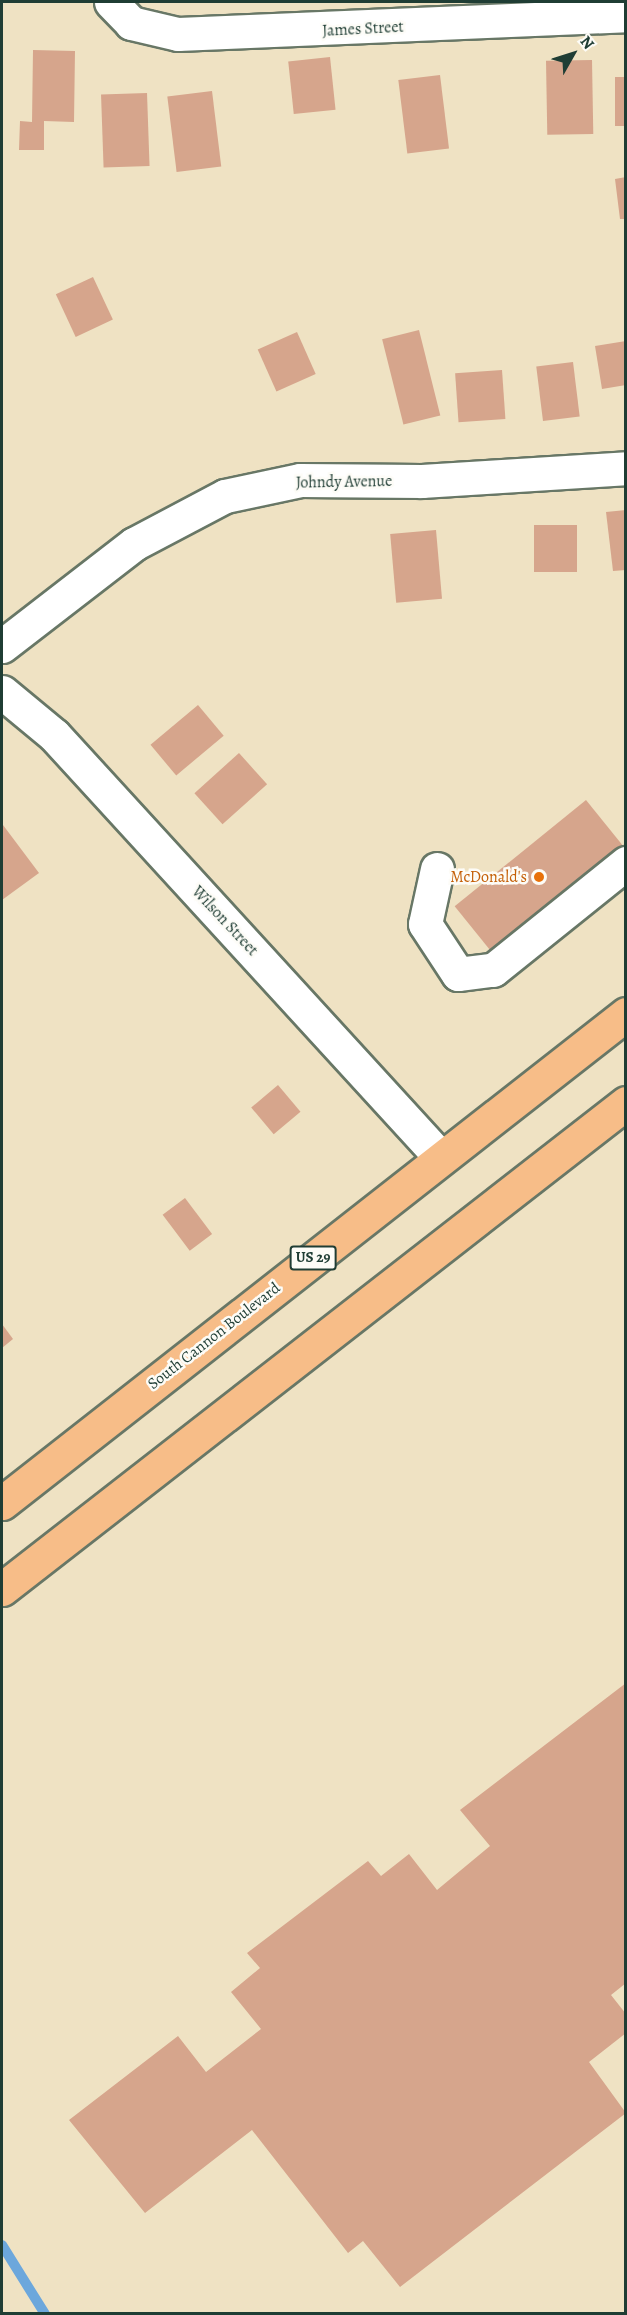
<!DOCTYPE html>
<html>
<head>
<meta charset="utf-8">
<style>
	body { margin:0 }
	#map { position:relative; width:627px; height:2315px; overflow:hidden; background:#efe2c3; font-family:Alegreya,serif }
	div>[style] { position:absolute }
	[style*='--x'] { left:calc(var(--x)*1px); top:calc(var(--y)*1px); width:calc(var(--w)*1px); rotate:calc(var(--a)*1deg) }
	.stream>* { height:10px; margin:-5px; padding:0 5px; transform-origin:5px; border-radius:5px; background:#6ca7dc }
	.building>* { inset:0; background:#d6a58c; transform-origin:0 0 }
	.roads { filter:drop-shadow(2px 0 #687766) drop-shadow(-2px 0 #687766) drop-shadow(0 2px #687766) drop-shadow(0 -2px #687766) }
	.minor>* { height:33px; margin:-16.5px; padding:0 16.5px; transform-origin:16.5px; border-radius:16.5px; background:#fff }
	.major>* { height:33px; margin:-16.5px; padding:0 16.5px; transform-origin:16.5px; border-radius:16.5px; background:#f7bd88 }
	.dots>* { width:16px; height:16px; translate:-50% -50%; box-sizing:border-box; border:3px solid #fdfcf7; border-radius:50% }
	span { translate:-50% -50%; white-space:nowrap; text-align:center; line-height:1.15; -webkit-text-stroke:5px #fdfcf7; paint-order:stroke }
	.shield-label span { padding:2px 4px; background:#fdfcf7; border:2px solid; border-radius:4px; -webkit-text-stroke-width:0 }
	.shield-label { font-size:15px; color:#1f3d34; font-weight:700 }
	.street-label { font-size:16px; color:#1f3d34 }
	.food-label { font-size:16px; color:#c56008 }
	.right { translate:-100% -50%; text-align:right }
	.frame { position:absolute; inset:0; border:3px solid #1f3d34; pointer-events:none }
	.north { position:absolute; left:543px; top:24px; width:60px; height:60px; -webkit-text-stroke:4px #fdfcf7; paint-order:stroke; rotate:51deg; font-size:16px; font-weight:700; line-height:24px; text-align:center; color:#1f3d34 }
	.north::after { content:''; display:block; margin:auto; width:21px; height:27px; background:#1f3d34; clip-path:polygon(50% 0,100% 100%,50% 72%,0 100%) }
</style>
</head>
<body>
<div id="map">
	<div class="stream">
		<i style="--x:2;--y:2245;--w:81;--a:58.1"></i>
	</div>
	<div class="building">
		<i style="clip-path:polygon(33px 50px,75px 51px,74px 122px,44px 121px,44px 150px,19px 150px,20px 121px,32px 122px)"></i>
		<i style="left:330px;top:57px;width:53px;height:42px;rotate:84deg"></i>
		<i style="left:592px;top:60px;width:74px;height:46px;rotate:89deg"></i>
		<i style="left:440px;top:75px;width:74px;height:42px;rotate:83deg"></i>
		<i style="left:615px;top:77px;width:11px;height:49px"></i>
		<i style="left:212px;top:91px;width:76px;height:45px;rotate:83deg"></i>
		<i style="left:147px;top:93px;width:73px;height:46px;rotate:88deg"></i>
		<i style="clip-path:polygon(626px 177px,626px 219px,620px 219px,615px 179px)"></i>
		<i style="left:93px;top:277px;width:47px;height:41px;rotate:65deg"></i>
		<i style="left:419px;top:330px;width:88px;height:38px;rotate:76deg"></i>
		<i style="left:297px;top:332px;width:46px;height:43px;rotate:66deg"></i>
		<i style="clip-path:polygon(626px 341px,626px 385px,602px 389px,595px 346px)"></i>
		<i style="left:573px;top:362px;width:55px;height:37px;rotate:83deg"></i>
		<i style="left:502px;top:370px;width:49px;height:47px;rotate:86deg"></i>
		<i style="clip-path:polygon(626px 510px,626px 570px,613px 571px,606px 512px)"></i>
		<i style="left:534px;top:525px;width:43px;height:47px"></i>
		<i style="left:436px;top:530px;width:69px;height:46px;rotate:85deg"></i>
		<i style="left:198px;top:705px;width:40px;height:62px;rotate:50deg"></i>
		<i style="left:239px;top:753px;width:42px;height:60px;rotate:48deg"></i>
		<i style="left:586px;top:800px;width:60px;height:169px;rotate:51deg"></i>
		<i style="clip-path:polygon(3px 825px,39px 873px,2px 900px,2px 826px)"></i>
		<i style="left:278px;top:1085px;width:35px;height:35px;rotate:50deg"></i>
		<i style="left:185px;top:1198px;width:45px;height:28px;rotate:53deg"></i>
		<i style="clip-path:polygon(2px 1324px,13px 1339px,2px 1348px)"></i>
		<i style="clip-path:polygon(626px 1683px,626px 1983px,611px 1995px,626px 2014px,626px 2033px,589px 2062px,626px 2113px,400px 2287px,363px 2241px,348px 2253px,252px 2130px,145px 2213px,69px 2120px,178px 2036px,206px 2072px,261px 2029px,231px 1992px,260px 1968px,247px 1953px,368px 1861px,381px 1876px,409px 1854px,437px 1890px,490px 1846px,460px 1810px)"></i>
	</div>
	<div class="roads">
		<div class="minor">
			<i style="--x:111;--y:2;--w:29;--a:46"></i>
			<i style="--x:131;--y:23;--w:48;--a:13.2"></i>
			<i style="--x:178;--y:34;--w:448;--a:-2.4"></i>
			<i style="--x:2;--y:646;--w:167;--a:-37.7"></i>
			<i style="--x:134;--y:544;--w:103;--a:-27.8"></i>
			<i style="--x:225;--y:496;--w:77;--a:-12"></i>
			<i style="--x:300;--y:480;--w:122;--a:0.5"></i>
			<i style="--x:422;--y:481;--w:204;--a:-3.6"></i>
			<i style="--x:2;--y:692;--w:67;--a:39.6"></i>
			<i style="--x:54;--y:735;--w:573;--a:47.54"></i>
			<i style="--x:437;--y:869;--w:56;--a:102.3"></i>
			<i style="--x:425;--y:924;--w:60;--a:56.6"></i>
			<i style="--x:458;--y:974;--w:35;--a:-7"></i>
			<i style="--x:493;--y:970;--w:171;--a:-38.8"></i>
		</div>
		<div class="major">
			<i style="--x:2;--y:1503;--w:793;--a:-38.08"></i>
			<i style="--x:2;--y:1589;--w:791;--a:-37.91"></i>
		</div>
	</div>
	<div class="dots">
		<i style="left:539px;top:877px;background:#e8710a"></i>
	</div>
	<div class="shield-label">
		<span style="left:313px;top:1258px">US 29</span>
	</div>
	<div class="street-label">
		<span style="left:363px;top:29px;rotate:-3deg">James Street</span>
		<span style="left:344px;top:482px;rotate:-1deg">Johndy Avenue</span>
		<span style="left:225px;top:921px;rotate:47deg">Wilson Street</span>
		<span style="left:214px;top:1336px;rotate:-38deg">South Cannon Boulevard</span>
	</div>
	<div class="food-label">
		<span class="right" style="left:527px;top:877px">McDonald's</span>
	</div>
	<div class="frame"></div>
	<div class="north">N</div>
</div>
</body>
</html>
